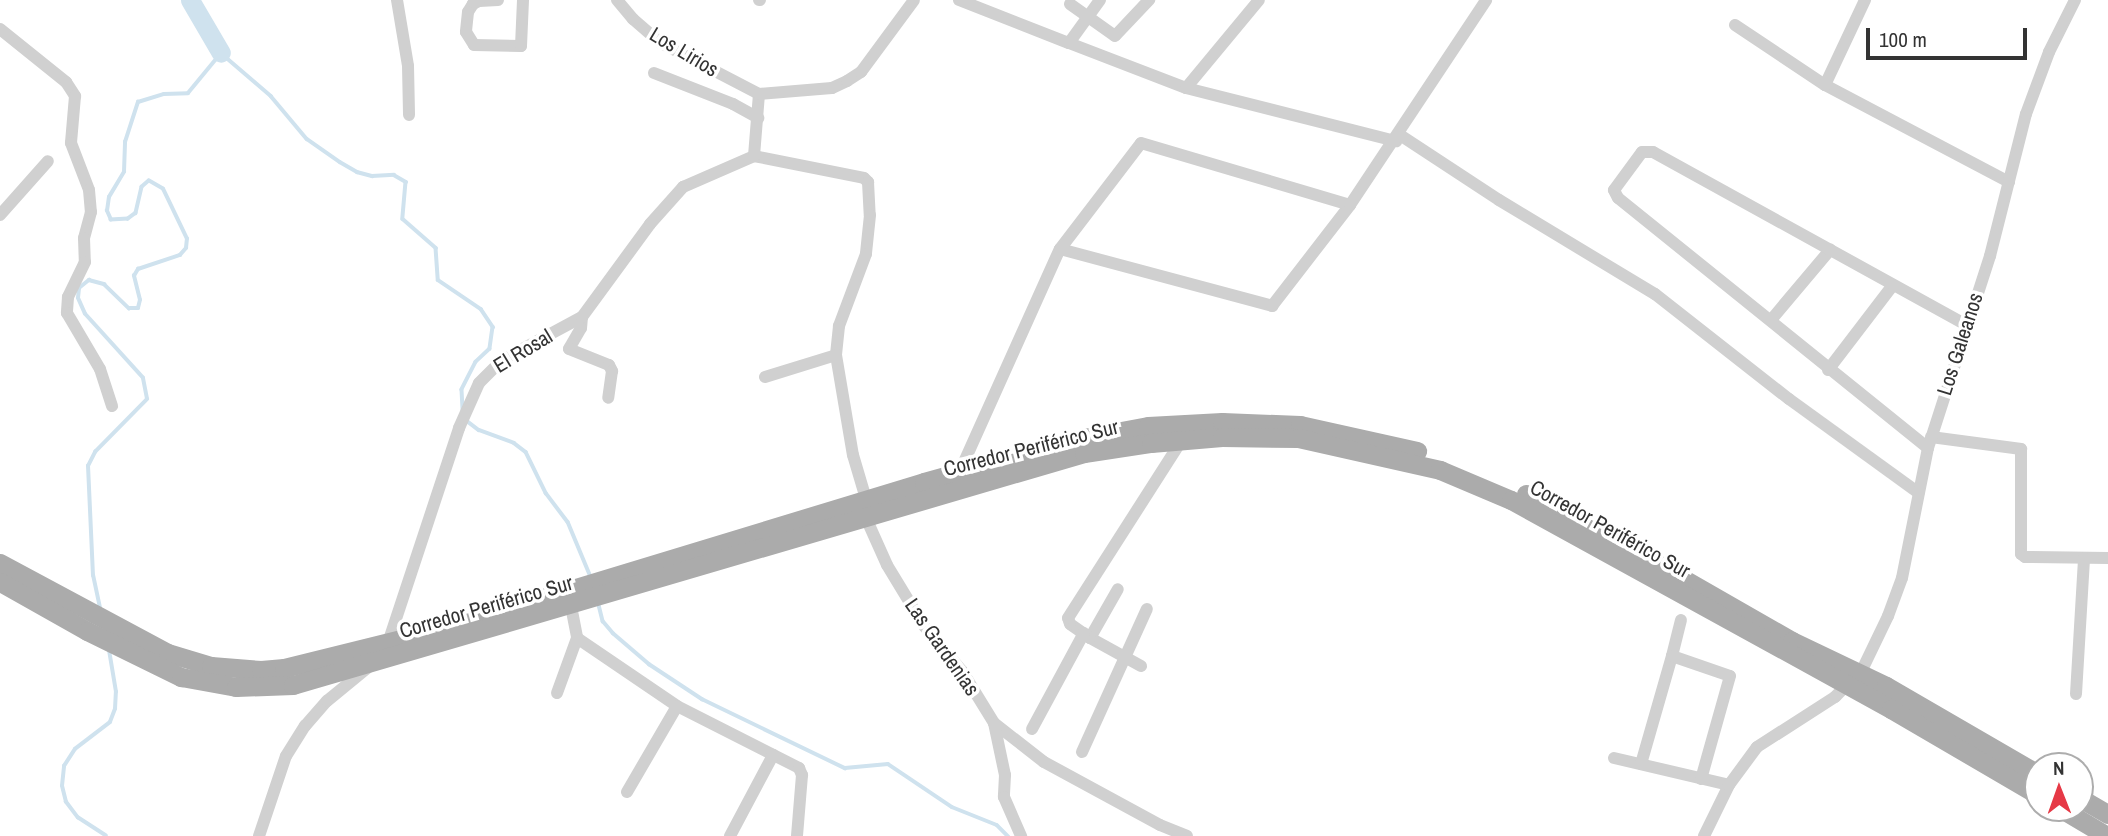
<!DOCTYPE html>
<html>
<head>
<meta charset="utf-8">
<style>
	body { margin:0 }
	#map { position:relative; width:2108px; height:836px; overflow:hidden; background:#fff; font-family:"Archivo Narrow",sans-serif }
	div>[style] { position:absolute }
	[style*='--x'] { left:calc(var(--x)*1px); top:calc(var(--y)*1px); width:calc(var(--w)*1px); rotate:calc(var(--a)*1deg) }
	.stream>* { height:3.5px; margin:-1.75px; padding:0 1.75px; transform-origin:1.75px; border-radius:1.75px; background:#cfe2ee }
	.river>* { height:19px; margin:-9.5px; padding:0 9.5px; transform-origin:9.5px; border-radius:9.5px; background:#cfe2ee }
	.minor>* { height:12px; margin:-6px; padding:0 6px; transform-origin:6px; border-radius:6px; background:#d0d0d0 }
	.primary>* { height:19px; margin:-9.5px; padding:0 9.5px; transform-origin:9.5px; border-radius:9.5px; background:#ababab }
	span { translate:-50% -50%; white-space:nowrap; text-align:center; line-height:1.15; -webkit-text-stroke:7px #fff; paint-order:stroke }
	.street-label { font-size:21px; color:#333 }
	.north { position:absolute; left:2024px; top:752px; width:70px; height:70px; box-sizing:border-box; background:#fff; border:2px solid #adadad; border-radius:50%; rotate:359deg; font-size:19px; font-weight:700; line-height:28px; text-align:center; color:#333 }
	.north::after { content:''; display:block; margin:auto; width:24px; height:32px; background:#e63946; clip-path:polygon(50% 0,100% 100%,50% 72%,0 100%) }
	.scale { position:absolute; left:1866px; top:28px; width:161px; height:32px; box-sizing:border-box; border:4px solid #333; border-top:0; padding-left:9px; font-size:21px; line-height:24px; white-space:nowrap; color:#333; -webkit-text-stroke:5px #fff; paint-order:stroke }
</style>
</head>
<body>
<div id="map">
	<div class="stream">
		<i style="--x:467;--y:421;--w:15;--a:37"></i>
		<i style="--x:479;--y:430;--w:37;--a:20"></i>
		<i style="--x:514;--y:443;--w:15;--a:37"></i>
		<i style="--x:526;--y:452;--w:46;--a:64"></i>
		<i style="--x:546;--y:493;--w:36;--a:53"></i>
		<i style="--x:568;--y:522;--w:60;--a:67.3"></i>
		<i style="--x:598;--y:601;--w:21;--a:76"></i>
		<i style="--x:603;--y:621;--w:16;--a:50"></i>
		<i style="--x:613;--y:633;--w:48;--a:40.7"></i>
		<i style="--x:649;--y:664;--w:64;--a:33.4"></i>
		<i style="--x:702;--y:699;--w:159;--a:25.8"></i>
		<i style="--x:845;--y:768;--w:43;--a:-5.3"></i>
		<i style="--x:888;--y:764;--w:77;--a:33.9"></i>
		<i style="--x:952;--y:807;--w:48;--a:21.8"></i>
		<i style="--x:997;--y:825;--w:16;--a:45"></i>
		<i style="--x:100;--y:608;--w:33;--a:-102"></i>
		<i style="--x:93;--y:576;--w:110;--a:-92.6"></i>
		<i style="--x:88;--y:466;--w:16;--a:-63"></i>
		<i style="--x:95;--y:452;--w:74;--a:-45.5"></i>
		<i style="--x:147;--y:399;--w:21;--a:-101"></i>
		<i style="--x:143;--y:378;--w:86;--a:-132.2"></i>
		<i style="--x:85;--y:314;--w:17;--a:-114"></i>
		<i style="--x:78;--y:298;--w:10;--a:-84"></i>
		<i style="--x:79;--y:288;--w:13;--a:-39"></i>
		<i style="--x:89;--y:280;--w:16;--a:15"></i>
		<i style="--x:104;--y:284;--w:35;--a:44"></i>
		<i style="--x:129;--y:308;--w:9;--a:0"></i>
		<i style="--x:138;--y:308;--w:8;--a:-76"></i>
		<i style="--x:140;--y:300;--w:25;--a:-104"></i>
		<i style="--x:134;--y:276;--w:8;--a:-60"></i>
		<i style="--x:138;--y:269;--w:44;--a:-18.4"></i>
		<i style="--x:180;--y:255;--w:9;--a:-49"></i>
		<i style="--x:186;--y:248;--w:9;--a:-84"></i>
		<i style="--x:187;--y:239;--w:55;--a:-115.6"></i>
		<i style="--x:163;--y:189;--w:16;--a:-150"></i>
		<i style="--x:149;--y:181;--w:9;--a:139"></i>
		<i style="--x:142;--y:187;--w:27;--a:103"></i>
		<i style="--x:136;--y:213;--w:10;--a:143"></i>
		<i style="--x:128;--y:219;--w:17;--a:177"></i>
		<i style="--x:111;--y:220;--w:10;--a:-114"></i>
		<i style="--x:107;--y:211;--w:14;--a:-82"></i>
		<i style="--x:109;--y:197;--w:29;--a:-59"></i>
		<i style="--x:124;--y:172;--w:30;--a:-88"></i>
		<i style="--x:125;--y:142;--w:42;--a:-72"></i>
		<i style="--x:138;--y:102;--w:27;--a:-17"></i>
		<i style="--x:164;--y:94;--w:24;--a:-2"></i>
		<i style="--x:188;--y:93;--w:52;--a:-50.5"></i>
		<i style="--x:221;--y:53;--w:66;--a:40.7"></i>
		<i style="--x:271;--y:96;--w:56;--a:50.1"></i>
		<i style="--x:307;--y:139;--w:40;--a:34.9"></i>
		<i style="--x:340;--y:162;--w:20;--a:30"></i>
		<i style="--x:357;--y:172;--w:16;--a:15"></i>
		<i style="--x:372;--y:176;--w:22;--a:-3"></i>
		<i style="--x:394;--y:175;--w:14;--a:30"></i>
		<i style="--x:406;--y:182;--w:37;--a:95"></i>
		<i style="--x:403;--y:219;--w:44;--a:41.3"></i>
		<i style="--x:436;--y:248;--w:32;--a:86"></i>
		<i style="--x:438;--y:280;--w:52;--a:34"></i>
		<i style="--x:481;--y:309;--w:22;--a:56"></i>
		<i style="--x:493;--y:327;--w:22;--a:98"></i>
		<i style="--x:490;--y:349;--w:19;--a:137"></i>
		<i style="--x:476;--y:362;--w:31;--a:117"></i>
		<i style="--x:462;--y:390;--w:21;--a:87"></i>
		<i style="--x:106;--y:836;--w:33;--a:-147"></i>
		<i style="--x:78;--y:818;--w:20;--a:-127"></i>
		<i style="--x:66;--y:802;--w:16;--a:-104"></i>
		<i style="--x:62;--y:786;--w:20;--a:-84"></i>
		<i style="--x:64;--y:766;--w:20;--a:-57"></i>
		<i style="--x:75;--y:749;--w:44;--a:-37.6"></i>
		<i style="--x:110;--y:722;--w:14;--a:-69"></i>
		<i style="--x:115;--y:709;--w:17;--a:-87"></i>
		<i style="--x:116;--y:692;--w:43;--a:-99.5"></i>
	</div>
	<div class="river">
		<i style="--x:190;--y:0;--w:61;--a:59.7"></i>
	</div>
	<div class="minor">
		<i style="--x:397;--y:0;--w:67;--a:80.5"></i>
		<i style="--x:408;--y:66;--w:49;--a:88.8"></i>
		<i style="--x:498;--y:0;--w:19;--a:177"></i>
		<i style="--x:479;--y:1;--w:7;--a:153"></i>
		<i style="--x:473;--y:4;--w:9;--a:122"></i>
		<i style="--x:468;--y:12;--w:20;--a:96"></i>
		<i style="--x:466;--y:32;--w:15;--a:58"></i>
		<i style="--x:474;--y:45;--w:47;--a:1.2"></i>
		<i style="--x:521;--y:46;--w:46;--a:-87.5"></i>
		<i style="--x:617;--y:0;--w:25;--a:50"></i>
		<i style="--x:633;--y:19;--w:37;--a:41"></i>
		<i style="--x:661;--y:43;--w:110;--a:27.5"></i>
		<i style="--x:759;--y:0;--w:1;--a:0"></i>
		<i style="--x:959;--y:0;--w:118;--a:21.4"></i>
		<i style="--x:1069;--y:43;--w:53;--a:-54.2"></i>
		<i style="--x:1070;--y:4;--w:55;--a:35.4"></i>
		<i style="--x:1115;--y:36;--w:50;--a:-46.6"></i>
		<i style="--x:1735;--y:25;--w:108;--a:33.7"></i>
		<i style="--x:1825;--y:85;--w:208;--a:27.8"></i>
		<i style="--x:0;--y:29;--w:85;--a:38.8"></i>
		<i style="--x:66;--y:82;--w:17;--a:57"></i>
		<i style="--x:75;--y:96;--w:47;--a:94.9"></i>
		<i style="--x:71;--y:143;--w:50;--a:69"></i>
		<i style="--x:89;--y:190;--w:22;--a:85"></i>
		<i style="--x:91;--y:212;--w:27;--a:105"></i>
		<i style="--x:84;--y:238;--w:24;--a:88"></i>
		<i style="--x:85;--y:262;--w:39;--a:116"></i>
		<i style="--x:68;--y:297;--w:16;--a:94"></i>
		<i style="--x:67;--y:313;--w:65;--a:59.5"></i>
		<i style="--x:100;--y:369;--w:39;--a:72"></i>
		<i style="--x:1069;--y:43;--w:125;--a:21"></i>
		<i style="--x:1186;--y:88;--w:217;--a:14.2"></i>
		<i style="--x:654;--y:73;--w:85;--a:21.4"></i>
		<i style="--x:733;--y:104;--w:29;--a:29"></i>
		<i style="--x:1825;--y:85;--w:94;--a:-64.8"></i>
		<i style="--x:1186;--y:88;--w:114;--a:-50.3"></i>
		<i style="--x:1400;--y:135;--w:118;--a:33.3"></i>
		<i style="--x:1499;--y:200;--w:182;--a:31.1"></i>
		<i style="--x:1655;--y:294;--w:170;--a:38.1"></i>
		<i style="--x:1789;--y:399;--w:160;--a:35.9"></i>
		<i style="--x:754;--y:156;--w:112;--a:11.3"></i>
		<i style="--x:864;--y:178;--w:6;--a:45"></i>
		<i style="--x:868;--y:182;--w:33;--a:87"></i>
		<i style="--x:870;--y:215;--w:39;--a:96"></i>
		<i style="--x:866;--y:254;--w:77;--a:110.6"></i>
		<i style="--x:839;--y:326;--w:29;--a:96"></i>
		<i style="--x:836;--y:355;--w:101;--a:80.4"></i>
		<i style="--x:853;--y:455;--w:46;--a:73.5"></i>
		<i style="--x:866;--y:499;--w:19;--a:90"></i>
		<i style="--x:866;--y:518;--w:51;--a:65.9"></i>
		<i style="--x:887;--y:565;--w:71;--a:58.8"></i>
		<i style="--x:924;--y:626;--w:59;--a:49.8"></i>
		<i style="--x:962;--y:671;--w:61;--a:58.4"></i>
		<i style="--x:994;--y:723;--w:63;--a:38"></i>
		<i style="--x:1044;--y:762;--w:132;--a:28.5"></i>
		<i style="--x:1160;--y:825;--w:29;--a:22"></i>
		<i style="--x:0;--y:215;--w:72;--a:-48.4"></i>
		<i style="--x:1060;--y:249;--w:220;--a:15"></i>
		<i style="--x:1272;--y:306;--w:128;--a:-52.3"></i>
		<i style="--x:582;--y:317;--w:11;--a:95"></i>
		<i style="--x:581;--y:328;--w:24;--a:120"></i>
		<i style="--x:569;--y:349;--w:43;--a:21.8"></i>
		<i style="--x:609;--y:365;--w:7;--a:63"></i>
		<i style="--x:612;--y:371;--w:27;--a:98"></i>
		<i style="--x:1771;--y:320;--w:92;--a:-49.9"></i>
		<i style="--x:1828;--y:370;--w:107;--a:-52.6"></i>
		<i style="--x:765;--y:377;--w:74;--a:-17.2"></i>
		<i style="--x:1931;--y:437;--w:91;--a:7.6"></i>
		<i style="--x:2021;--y:449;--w:105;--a:90"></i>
		<i style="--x:2021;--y:554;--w:5;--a:37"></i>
		<i style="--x:2025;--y:557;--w:83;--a:0.7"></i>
		<i style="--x:1928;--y:448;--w:398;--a:-141.1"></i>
		<i style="--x:1618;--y:198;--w:9;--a:-117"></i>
		<i style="--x:1614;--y:190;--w:47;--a:-53.6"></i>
		<i style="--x:1642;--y:152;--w:11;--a:0"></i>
		<i style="--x:1653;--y:152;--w:358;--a:28.9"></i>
		<i style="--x:960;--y:471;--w:243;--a:-65.8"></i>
		<i style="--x:1060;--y:249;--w:133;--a:-52.6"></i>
		<i style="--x:1141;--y:143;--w:218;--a:16.5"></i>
		<i style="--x:1350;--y:205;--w:246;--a:-56.4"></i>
		<i style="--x:571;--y:606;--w:33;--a:79"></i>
		<i style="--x:577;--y:638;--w:121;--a:34.2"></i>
		<i style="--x:677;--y:706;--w:137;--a:26.9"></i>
		<i style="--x:799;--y:768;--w:8;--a:67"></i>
		<i style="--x:802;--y:775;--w:61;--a:94.7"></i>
		<i style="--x:1090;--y:638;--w:56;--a:-60.3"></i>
		<i style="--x:387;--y:646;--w:230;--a:-71.7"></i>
		<i style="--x:459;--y:428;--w:49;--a:-66"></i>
		<i style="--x:479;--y:383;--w:33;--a:-45"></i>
		<i style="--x:502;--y:360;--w:91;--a:-28.3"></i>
		<i style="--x:582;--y:317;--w:115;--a:-53.8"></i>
		<i style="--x:650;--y:224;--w:50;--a:-48.3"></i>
		<i style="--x:683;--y:187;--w:77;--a:-23.6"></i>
		<i style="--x:754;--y:156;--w:62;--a:-85.4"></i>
		<i style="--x:759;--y:94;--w:73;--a:-4.7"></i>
		<i style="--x:832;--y:88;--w:17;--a:-25"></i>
		<i style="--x:847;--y:81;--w:17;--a:-33"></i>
		<i style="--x:861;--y:72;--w:89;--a:-53.6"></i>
		<i style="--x:1672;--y:656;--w:37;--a:-76"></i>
		<i style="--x:1141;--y:666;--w:58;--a:-151.2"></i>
		<i style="--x:1090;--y:638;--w:24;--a:-145"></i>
		<i style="--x:1070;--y:624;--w:6;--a:-108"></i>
		<i style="--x:1068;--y:618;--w:211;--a:-57.4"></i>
		<i style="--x:557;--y:693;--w:59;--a:-70"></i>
		<i style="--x:2076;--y:694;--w:136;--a:-86.6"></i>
		<i style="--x:994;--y:723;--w:53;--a:78.1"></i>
		<i style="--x:1005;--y:775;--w:22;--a:93"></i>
		<i style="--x:1004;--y:797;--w:43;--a:66.4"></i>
		<i style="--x:1032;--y:729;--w:109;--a:-61.6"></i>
		<i style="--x:1082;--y:752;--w:157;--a:-65.6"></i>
		<i style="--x:1614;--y:758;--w:118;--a:13.2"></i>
		<i style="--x:1641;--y:764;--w:112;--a:-74"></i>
		<i style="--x:1672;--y:656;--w:61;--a:19"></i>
		<i style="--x:1730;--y:676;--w:107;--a:105.7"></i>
		<i style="--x:627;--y:792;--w:99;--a:-59.8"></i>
		<i style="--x:259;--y:836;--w:84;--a:-71.4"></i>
		<i style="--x:286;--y:756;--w:36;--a:-58"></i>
		<i style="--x:305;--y:726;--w:33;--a:-49"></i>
		<i style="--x:327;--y:701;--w:57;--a:-39.3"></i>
		<i style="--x:730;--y:836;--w:92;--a:-62"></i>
		<i style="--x:1704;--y:836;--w:57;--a:-63.9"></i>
		<i style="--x:1729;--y:785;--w:47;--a:-53.6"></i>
		<i style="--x:1757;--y:747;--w:93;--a:-32.7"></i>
		<i style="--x:1835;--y:697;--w:40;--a:-46"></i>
		<i style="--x:1863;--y:668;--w:58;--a:-64.3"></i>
		<i style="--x:1888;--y:616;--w:40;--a:-69.8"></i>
		<i style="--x:1902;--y:578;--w:133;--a:-78.7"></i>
		<i style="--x:1928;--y:448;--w:202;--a:-72.1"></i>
		<i style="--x:1990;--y:256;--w:146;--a:-75.8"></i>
		<i style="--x:2026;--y:114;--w:66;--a:-69.6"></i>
		<i style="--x:2049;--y:52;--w:58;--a:-63.4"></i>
	</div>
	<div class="primary">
		<i style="--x:1526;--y:494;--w:80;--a:26.6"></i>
		<i style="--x:1598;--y:530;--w:224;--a:29.8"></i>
		<i style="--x:1792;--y:641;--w:104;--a:25.6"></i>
		<i style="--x:1886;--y:686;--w:176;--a:30.1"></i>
		<i style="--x:0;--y:563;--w:191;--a:28.2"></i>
		<i style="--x:168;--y:653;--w:45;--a:16.8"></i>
		<i style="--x:211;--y:666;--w:50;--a:4.6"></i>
		<i style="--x:261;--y:670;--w:23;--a:-5"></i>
		<i style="--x:284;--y:668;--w:154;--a:-13.9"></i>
		<i style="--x:434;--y:631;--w:512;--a:-16.91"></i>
		<i style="--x:924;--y:482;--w:160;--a:-15.6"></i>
		<i style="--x:1078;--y:439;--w:71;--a:-10.5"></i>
		<i style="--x:1148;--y:426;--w:74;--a:-3.1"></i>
		<i style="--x:1222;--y:422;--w:78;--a:2.2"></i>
		<i style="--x:1300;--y:425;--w:120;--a:12.5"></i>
		<i style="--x:0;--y:582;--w:100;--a:29.4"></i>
		<i style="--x:87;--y:631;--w:105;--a:26.1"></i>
		<i style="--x:181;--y:677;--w:56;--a:10.3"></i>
		<i style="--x:236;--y:687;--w:57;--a:-2"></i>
		<i style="--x:293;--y:685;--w:824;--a:-16.35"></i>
		<i style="--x:1084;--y:453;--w:68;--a:-8.5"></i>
		<i style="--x:1151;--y:443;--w:71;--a:-4.8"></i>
		<i style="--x:1222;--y:437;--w:76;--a:0.8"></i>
		<i style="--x:1298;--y:438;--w:146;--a:12.7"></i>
		<i style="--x:1440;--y:470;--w:77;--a:22.9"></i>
		<i style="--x:1511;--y:500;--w:434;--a:28.8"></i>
		<i style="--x:1891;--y:709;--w:170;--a:30.3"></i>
		<i style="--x:2080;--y:798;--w:32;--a:30"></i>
		<i style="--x:2060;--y:808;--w:55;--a:30.8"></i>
	</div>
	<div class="street-label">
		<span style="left:684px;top:52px;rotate:31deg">Los Lirios</span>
		<span style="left:1960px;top:344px;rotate:-72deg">Los Galeanos</span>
		<span style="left:523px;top:351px;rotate:-31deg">El Rosal</span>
		<span style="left:1031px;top:448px;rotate:-14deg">Corredor Periférico Sur</span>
		<span style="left:1610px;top:529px;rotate:29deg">Corredor Periférico Sur</span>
		<span style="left:486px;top:607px;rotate:-16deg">Corredor Periférico Sur</span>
		<span style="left:942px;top:647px;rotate:55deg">Las Gardenias</span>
	</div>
	<div class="north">N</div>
	<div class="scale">100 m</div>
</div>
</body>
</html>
